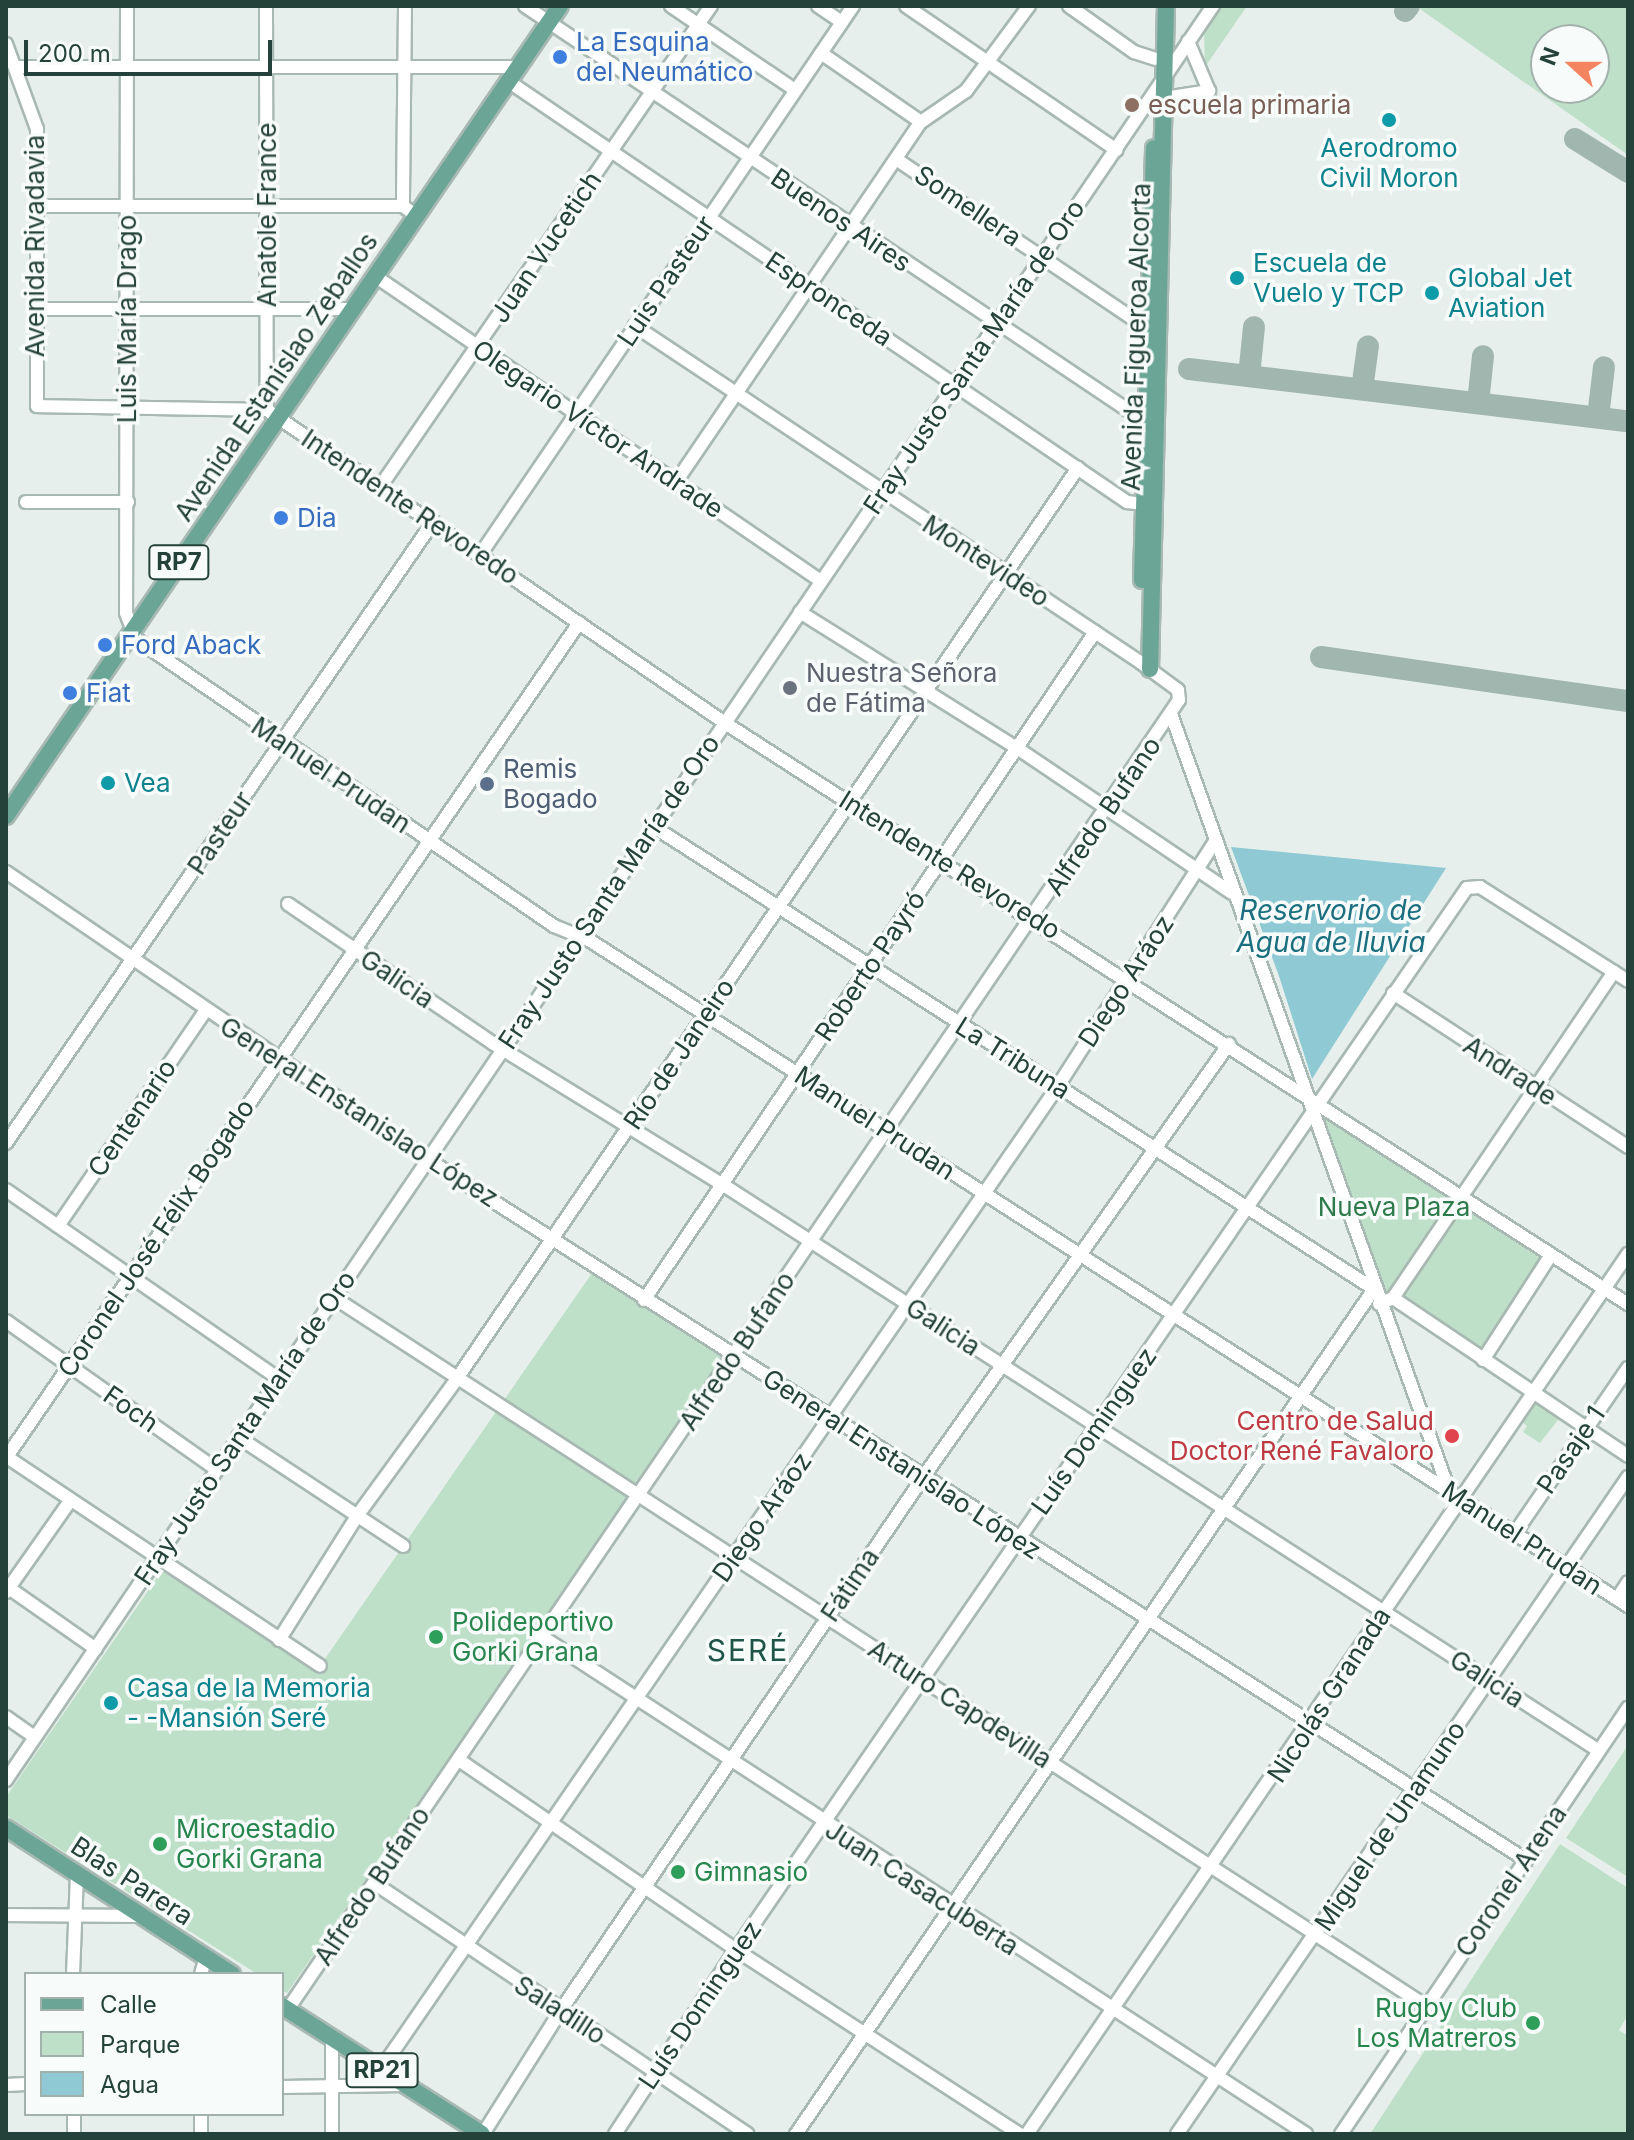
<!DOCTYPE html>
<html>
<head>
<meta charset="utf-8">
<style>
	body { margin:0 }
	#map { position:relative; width:1634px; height:2140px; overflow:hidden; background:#e6efeb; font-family:Inter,sans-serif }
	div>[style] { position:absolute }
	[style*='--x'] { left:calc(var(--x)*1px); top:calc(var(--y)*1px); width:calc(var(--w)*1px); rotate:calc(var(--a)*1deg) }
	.green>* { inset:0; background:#bfe0c8; transform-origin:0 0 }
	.water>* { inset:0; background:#8ec9d4 }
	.taxiway>* { height:22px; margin:-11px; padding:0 11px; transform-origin:11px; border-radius:11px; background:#a2b6b0 }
	.roads { filter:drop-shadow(2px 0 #a8b8b2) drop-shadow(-2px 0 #a8b8b2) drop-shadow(0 2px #a8b8b2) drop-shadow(0 -2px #a8b8b2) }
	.minor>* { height:12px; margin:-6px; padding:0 6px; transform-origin:6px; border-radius:6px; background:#fff }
	.major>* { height:16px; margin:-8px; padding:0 8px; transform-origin:8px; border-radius:8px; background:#6aa596 }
	.dots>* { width:22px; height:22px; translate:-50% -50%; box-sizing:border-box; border:4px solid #f7fbf9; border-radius:50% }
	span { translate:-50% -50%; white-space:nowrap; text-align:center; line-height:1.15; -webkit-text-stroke:7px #f7fbf9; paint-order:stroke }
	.shield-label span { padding:2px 6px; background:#f7fbf9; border:2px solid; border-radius:6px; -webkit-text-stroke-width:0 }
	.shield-label { font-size:24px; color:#24423a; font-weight:700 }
	.shop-label { font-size:26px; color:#366cbe }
	.left { translate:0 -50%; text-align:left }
	.education-label { font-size:26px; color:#785e54 }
	.culture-label { font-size:26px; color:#0d838f }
	.street-label { font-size:26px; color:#24423a }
	.worship-label { font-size:26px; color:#5b616d }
	.service-label { font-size:26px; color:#4e5e75 }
	.park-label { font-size:26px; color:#2d7a4b }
	.health-label { font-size:26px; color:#be3a42 }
	.right { translate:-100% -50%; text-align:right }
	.leisure-label { font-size:26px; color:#27864d }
	.water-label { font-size:28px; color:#1c6f80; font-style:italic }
	.quarter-label { font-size:30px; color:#1f5548; letter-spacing:2px }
	.frame { position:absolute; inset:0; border:8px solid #24423a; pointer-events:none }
	.legend { position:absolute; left:24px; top:1972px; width:260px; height:144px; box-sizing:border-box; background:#f7fbf9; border:2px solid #a3b1ad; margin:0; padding:10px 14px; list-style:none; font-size:24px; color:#24423a }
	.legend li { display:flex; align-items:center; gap:16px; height:40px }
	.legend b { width:40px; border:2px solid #a3b1ad }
	.north { position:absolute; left:1530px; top:24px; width:80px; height:80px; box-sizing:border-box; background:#f7fbf9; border:2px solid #a3b1ad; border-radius:50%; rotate:291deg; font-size:22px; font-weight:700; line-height:32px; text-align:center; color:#24423a }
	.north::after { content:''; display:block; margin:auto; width:28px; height:36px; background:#f4845f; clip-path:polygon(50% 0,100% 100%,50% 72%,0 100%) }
	.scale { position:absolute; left:24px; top:40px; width:248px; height:36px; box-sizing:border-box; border:4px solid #24423a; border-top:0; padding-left:10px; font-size:24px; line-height:28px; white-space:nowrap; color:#24423a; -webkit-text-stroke:6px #f7fbf9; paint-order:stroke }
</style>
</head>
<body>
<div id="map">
	<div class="green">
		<i style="clip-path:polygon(1221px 6px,1247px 6px,1205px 67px,1204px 31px)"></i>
		<i style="clip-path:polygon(evenodd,1422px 6px,1628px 6px,1628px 155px,1420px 9px,1422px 6px,1546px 40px,1594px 40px,1594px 88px,1546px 88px,1546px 40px)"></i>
		<i style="clip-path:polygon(1327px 1116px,1452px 1196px,1447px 1213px,1388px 1296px,1321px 1124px)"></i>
		<i style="left:1464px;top:1207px;width:95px;height:109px;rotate:34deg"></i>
		<i style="clip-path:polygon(592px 1273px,725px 1358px,287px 1993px,282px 1990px,282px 1974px,257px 1974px,6px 1815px,6px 1797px,165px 1566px,320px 1666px)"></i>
		<i style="clip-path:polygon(1538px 1401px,1561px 1416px,1540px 1443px,1523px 1432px,1527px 1426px,1522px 1422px)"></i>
		<i style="clip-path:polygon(1628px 1745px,1628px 1877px,1566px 1838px)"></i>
		<i style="clip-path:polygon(1560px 1844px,1628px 1888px,1628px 2015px,1619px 2030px,1628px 2036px,1628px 2134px,1370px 2134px)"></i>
	</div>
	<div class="water">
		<i style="clip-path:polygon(1231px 847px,1446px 868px,1312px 1079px,1279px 976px)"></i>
	</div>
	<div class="taxiway">
		<i style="--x:1405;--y:11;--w:6;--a:-51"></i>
		<i style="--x:1575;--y:139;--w:62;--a:31.9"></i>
		<i style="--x:1189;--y:369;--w:442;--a:6.8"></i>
		<i style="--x:1249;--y:376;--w:49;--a:-84.2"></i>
		<i style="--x:1362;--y:389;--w:43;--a:-82.1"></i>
		<i style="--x:1478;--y:403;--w:47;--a:-83.9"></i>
		<i style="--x:1598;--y:417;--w:50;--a:-83.2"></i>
		<i style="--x:1321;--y:657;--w:310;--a:8.2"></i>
	</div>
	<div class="roads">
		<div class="minor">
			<i style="--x:127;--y:6;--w:607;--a:90.09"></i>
			<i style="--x:126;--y:613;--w:28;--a:69"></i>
			<i style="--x:136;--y:639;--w:507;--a:34.47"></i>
			<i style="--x:554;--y:926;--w:38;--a:22"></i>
			<i style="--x:589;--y:940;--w:1234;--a:32.66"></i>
			<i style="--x:266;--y:6;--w:404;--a:89.9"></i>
			<i style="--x:267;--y:410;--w:555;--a:34.35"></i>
			<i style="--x:725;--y:723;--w:1074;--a:32.76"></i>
			<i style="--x:405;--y:6;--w:200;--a:90.6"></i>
			<i style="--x:403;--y:206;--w:9;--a:36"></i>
			<i style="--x:525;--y:6;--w:756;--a:33.84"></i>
			<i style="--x:671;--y:6;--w:150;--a:34.1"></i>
			<i style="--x:818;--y:6;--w:29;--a:34"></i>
			<i style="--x:906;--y:6;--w:255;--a:34.4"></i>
			<i style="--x:1069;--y:6;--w:80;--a:35.3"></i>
			<i style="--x:1134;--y:52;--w:22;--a:18"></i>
			<i style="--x:6;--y:44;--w:90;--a:70"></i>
			<i style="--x:37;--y:129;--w:277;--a:90"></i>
			<i style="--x:37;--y:406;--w:230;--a:1"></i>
			<i style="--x:821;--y:53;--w:121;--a:34.6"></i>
			<i style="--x:15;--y:67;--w:503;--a:0"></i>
			<i style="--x:508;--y:81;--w:749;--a:34.22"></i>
			<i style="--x:1127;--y:502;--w:25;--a:7"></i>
			<i style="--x:1158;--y:99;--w:52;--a:-8.9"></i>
			<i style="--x:1209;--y:91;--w:54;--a:-112.8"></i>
			<i style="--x:896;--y:159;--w:285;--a:34"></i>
			<i style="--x:1132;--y:318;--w:23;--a:18"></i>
			<i style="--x:36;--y:206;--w:367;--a:0"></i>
			<i style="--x:375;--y:276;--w:540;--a:34.37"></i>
			<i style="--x:36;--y:309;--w:316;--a:0"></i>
			<i style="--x:676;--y:482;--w:435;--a:-55.8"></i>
			<i style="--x:921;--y:122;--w:55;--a:-34.6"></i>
			<i style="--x:966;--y:91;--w:106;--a:-53.5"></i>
			<i style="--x:380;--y:487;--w:584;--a:-55.47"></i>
			<i style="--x:26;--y:502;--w:102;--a:0"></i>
			<i style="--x:480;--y:555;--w:664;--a:-55.81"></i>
			<i style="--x:800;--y:612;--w:256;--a:32.1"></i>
			<i style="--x:1017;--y:748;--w:259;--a:34"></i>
			<i style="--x:1171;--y:714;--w:825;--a:70.31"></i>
			<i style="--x:654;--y:827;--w:855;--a:32.69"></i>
			<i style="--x:1374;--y:1289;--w:1024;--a:124.37"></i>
			<i style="--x:6;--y:872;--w:510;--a:34.28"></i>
			<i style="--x:427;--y:1159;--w:1304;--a:32.53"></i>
			<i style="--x:288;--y:904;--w:249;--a:34.2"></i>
			<i style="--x:494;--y:1044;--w:268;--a:31.6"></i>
			<i style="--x:722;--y:1184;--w:1044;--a:32.88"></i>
			<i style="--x:1393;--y:993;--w:281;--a:33.2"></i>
			<i style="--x:6;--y:1143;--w:754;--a:-55.49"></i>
			<i style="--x:6;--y:1190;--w:331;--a:34.7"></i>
			<i style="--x:58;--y:1226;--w:260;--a:-55.6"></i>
			<i style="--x:333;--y:1297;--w:1303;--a:32.97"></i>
			<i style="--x:1393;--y:1298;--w:283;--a:33.9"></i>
			<i style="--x:644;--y:1300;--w:806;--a:-55.97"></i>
			<i style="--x:1379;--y:1304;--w:15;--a:-23"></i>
			<i style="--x:1393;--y:1298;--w:394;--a:-55.9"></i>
			<i style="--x:6;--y:1321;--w:257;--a:35.2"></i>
			<i style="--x:1483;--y:1360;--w:125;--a:-57.1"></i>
			<i style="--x:238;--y:1437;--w:198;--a:33.4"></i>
			<i style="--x:7;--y:1457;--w:376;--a:33.7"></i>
			<i style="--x:6;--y:1458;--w:1013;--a:-55.54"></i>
			<i style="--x:1515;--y:1533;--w:200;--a:-55.6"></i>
			<i style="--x:9;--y:1588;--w:106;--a:35"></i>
			<i style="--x:6;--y:1592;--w:111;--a:-54.9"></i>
			<i style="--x:1617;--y:1599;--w:20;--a:-57"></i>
			<i style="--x:541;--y:1636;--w:913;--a:33.06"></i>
			<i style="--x:279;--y:1640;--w:146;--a:-57.8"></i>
			<i style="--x:357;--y:1516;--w:168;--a:-53.9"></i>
			<i style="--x:456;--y:1380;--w:1104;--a:-55.71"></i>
			<i style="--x:6;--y:1717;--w:35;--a:35"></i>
			<i style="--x:459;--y:1760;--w:336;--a:34.4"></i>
			<i style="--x:736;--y:1950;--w:338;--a:33"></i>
			<i style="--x:6;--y:1780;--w:2146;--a:-55.77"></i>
			<i style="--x:374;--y:1883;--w:450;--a:33.9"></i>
			<i style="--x:6;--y:1915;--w:136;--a:0.4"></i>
			<i style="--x:73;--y:1974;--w:100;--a:-87.7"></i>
			<i style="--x:201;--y:1974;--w:18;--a:-74"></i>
			<i style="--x:288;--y:2009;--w:1583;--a:-55.76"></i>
			<i style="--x:1179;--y:700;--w:10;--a:-96"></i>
			<i style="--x:1178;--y:690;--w:47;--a:-143.6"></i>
			<i style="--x:1140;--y:662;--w:607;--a:-146.36"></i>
			<i style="--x:381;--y:2069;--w:1194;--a:-55.44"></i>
			<i style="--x:1058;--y:1086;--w:292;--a:-57.3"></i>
			<i style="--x:6;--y:2085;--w:20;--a:-3"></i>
			<i style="--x:282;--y:2087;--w:122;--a:-0.9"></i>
			<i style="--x:201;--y:2114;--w:20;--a:90"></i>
			<i style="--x:74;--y:2134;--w:20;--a:-90"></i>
			<i style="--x:332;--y:2134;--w:96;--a:-90"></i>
			<i style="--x:483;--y:2134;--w:146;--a:-57.8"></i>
			<i style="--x:561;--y:2010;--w:646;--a:-55.79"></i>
			<i style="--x:924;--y:1476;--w:529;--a:-54.78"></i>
			<i style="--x:615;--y:2134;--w:220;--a:-56.7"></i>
			<i style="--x:736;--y:1950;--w:1289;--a:-55.46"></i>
			<i style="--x:1467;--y:888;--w:13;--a:-4"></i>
			<i style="--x:1480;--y:887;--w:175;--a:32.4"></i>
			<i style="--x:1027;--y:2134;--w:1066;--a:-55.67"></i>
			<i style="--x:1177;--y:2134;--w:797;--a:-55.53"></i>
			<i style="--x:1341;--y:2134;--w:514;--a:-56.03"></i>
		</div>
		<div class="major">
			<i style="--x:1142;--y:580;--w:432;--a:-88.4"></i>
			<i style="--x:1150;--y:669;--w:663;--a:-88.62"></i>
			<i style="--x:6;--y:816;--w:981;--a:-55.63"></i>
			<i style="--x:6;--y:1828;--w:269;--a:32.9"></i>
			<i style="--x:282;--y:2006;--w:237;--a:32.6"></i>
		</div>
	</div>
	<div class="dots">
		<i style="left:560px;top:57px;background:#3f7fe0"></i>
		<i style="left:1132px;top:105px;background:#8d6e63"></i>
		<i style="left:1389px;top:120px;background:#0f9aa8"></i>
		<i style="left:1237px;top:278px;background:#0f9aa8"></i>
		<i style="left:1432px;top:293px;background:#0f9aa8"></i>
		<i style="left:281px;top:518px;background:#3f7fe0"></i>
		<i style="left:105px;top:645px;background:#3f7fe0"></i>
		<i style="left:790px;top:688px;background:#6b7280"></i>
		<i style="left:70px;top:693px;background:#3f7fe0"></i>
		<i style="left:108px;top:783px;background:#0f9aa8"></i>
		<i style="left:487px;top:784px;background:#5c6f8a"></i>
		<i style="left:1452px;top:1436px;background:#e0444e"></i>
		<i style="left:436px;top:1637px;background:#2e9e5b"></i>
		<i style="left:111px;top:1703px;background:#0f9aa8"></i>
		<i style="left:160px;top:1844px;background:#2e9e5b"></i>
		<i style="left:678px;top:1872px;background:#2e9e5b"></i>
		<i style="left:1533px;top:2023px;background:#2e9e5b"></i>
	</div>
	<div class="shield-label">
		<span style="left:179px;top:562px">RP7</span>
		<span style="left:382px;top:2070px">RP21</span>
	</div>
	<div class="shop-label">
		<span class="left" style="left:576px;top:57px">La Esquina<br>del Neumático</span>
		<span class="left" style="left:297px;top:518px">Dia</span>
		<span class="left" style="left:121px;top:645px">Ford Aback</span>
		<span class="left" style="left:86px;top:693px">Fiat</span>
	</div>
	<div class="education-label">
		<span class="left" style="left:1148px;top:105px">escuela primaria</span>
	</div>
	<div class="culture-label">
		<span style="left:1389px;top:163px">Aerodromo<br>Civil Moron</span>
		<span class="left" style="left:1253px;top:278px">Escuela de<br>Vuelo y TCP</span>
		<span class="left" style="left:1448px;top:293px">Global Jet<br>Aviation</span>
		<span class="left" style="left:124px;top:783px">Vea</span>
		<span class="left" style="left:127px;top:1703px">Casa de la Memoria<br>- -Mansión Seré</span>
	</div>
	<div class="street-label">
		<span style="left:968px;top:206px;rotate:34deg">Somellera</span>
		<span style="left:267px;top:215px;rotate:-90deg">Anatole France</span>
		<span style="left:841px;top:220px;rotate:34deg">Buenos Aires</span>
		<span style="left:35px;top:246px;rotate:-90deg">Avenida Rivadavia</span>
		<span style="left:546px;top:247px;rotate:-56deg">Juan Vucetich</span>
		<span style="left:666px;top:281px;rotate:-56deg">Luis Pasteur</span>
		<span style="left:829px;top:299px;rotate:34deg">Espronceda</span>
		<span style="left:127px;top:319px;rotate:-90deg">Luis María Drago</span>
		<span style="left:1136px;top:337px;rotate:-88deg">Avenida Figueroa Alcorta</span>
		<span style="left:974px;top:357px;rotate:-56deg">Fray Justo Santa María de Oro</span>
		<span style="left:276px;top:377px;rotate:-56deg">Avenida Estanislao Zeballos</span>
		<span style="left:598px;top:429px;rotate:34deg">Olegario Víctor Andrade</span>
		<span style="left:410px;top:507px;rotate:34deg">Intendente Revoredo</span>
		<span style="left:986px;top:561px;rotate:33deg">Montevideo</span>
		<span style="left:331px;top:775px;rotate:34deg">Manuel Prudan</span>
		<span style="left:1103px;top:816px;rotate:-56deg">Alfredo Bufano</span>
		<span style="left:220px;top:833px;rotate:-56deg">Pasteur</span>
		<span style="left:950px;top:865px;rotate:32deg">Intendente Revoredo</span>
		<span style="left:609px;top:892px;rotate:-56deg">Fray Justo Santa María de Oro</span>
		<span style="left:870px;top:966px;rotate:-56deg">Roberto Payró</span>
		<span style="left:397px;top:979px;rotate:34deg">Galicia</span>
		<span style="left:1126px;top:981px;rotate:-57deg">Diego Aráoz</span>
		<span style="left:679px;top:1054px;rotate:-56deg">Río de Janeiro</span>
		<span style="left:1013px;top:1058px;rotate:32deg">La Tribuna</span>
		<span style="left:1510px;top:1071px;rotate:33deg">Andrade</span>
		<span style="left:359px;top:1112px;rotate:33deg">General Enstanislao López</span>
		<span style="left:132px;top:1118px;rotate:-56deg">Centenario</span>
		<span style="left:875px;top:1123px;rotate:33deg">Manuel Prudan</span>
		<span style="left:156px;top:1238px;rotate:-56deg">Coronel José Félix Bogado</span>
		<span style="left:943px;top:1327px;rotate:33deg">Galicia</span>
		<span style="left:737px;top:1351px;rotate:-56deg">Alfredo Bufano</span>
		<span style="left:131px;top:1409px;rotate:35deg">Foch</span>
		<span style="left:245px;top:1428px;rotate:-56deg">Fray Justo Santa María de Oro</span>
		<span style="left:1094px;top:1431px;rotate:-55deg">Luís Dominguez</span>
		<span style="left:1571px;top:1450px;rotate:-56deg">Pasaje 1</span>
		<span style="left:902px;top:1464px;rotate:33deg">General Enstanislao López</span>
		<span style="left:762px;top:1517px;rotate:-55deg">Diego Aráoz</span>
		<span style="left:1522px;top:1538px;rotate:33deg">Manuel Prudan</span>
		<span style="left:850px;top:1585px;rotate:-56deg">Fátima</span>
		<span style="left:1487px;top:1679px;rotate:33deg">Galicia</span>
		<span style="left:1329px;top:1695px;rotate:-57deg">Nicolás Granada</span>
		<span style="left:960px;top:1704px;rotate:33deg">Arturo Capdevilla</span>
		<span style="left:1390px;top:1826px;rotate:-56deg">Miguel de Unamuno</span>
		<span style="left:132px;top:1881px;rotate:33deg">Blas Parera</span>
		<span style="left:1511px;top:1881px;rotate:-56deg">Coronel Arena</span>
		<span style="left:372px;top:1886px;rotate:-56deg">Alfredo Bufano</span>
		<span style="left:922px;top:1888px;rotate:33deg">Juan Casacuberta</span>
		<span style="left:700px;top:2005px;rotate:-56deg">Luís Dominguez</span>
		<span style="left:560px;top:2010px;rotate:33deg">Saladillo</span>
	</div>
	<div class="worship-label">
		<span class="left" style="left:806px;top:688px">Nuestra Señora<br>de Fátima</span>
	</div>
	<div class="service-label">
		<span class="left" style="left:503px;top:784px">Remis<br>Bogado</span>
	</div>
	<div class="park-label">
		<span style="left:1394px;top:1207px">Nueva Plaza</span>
	</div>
	<div class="health-label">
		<span class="right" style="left:1434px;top:1436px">Centro de Salud<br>Doctor René Favaloro</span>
	</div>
	<div class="leisure-label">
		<span class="left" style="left:452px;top:1637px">Polideportivo<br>Gorki Grana</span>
		<span class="left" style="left:176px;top:1844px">Microestadio<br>Gorki Grana</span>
		<span class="left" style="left:694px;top:1872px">Gimnasio</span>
		<span class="right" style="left:1517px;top:2023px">Rugby Club<br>Los Matreros</span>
	</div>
	<div class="water-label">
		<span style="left:1331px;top:926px">Reservorio de<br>Agua de lluvia</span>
	</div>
	<div class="quarter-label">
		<span style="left:748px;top:1650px">SERÉ</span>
	</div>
	<div class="frame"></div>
	<ul class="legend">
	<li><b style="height:10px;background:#6aa596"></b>Calle</li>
	<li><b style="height:22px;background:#bfe0c8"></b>Parque</li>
	<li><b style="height:22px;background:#8ec9d4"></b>Agua</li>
	</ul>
	<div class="north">N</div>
	<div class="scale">200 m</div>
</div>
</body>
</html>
